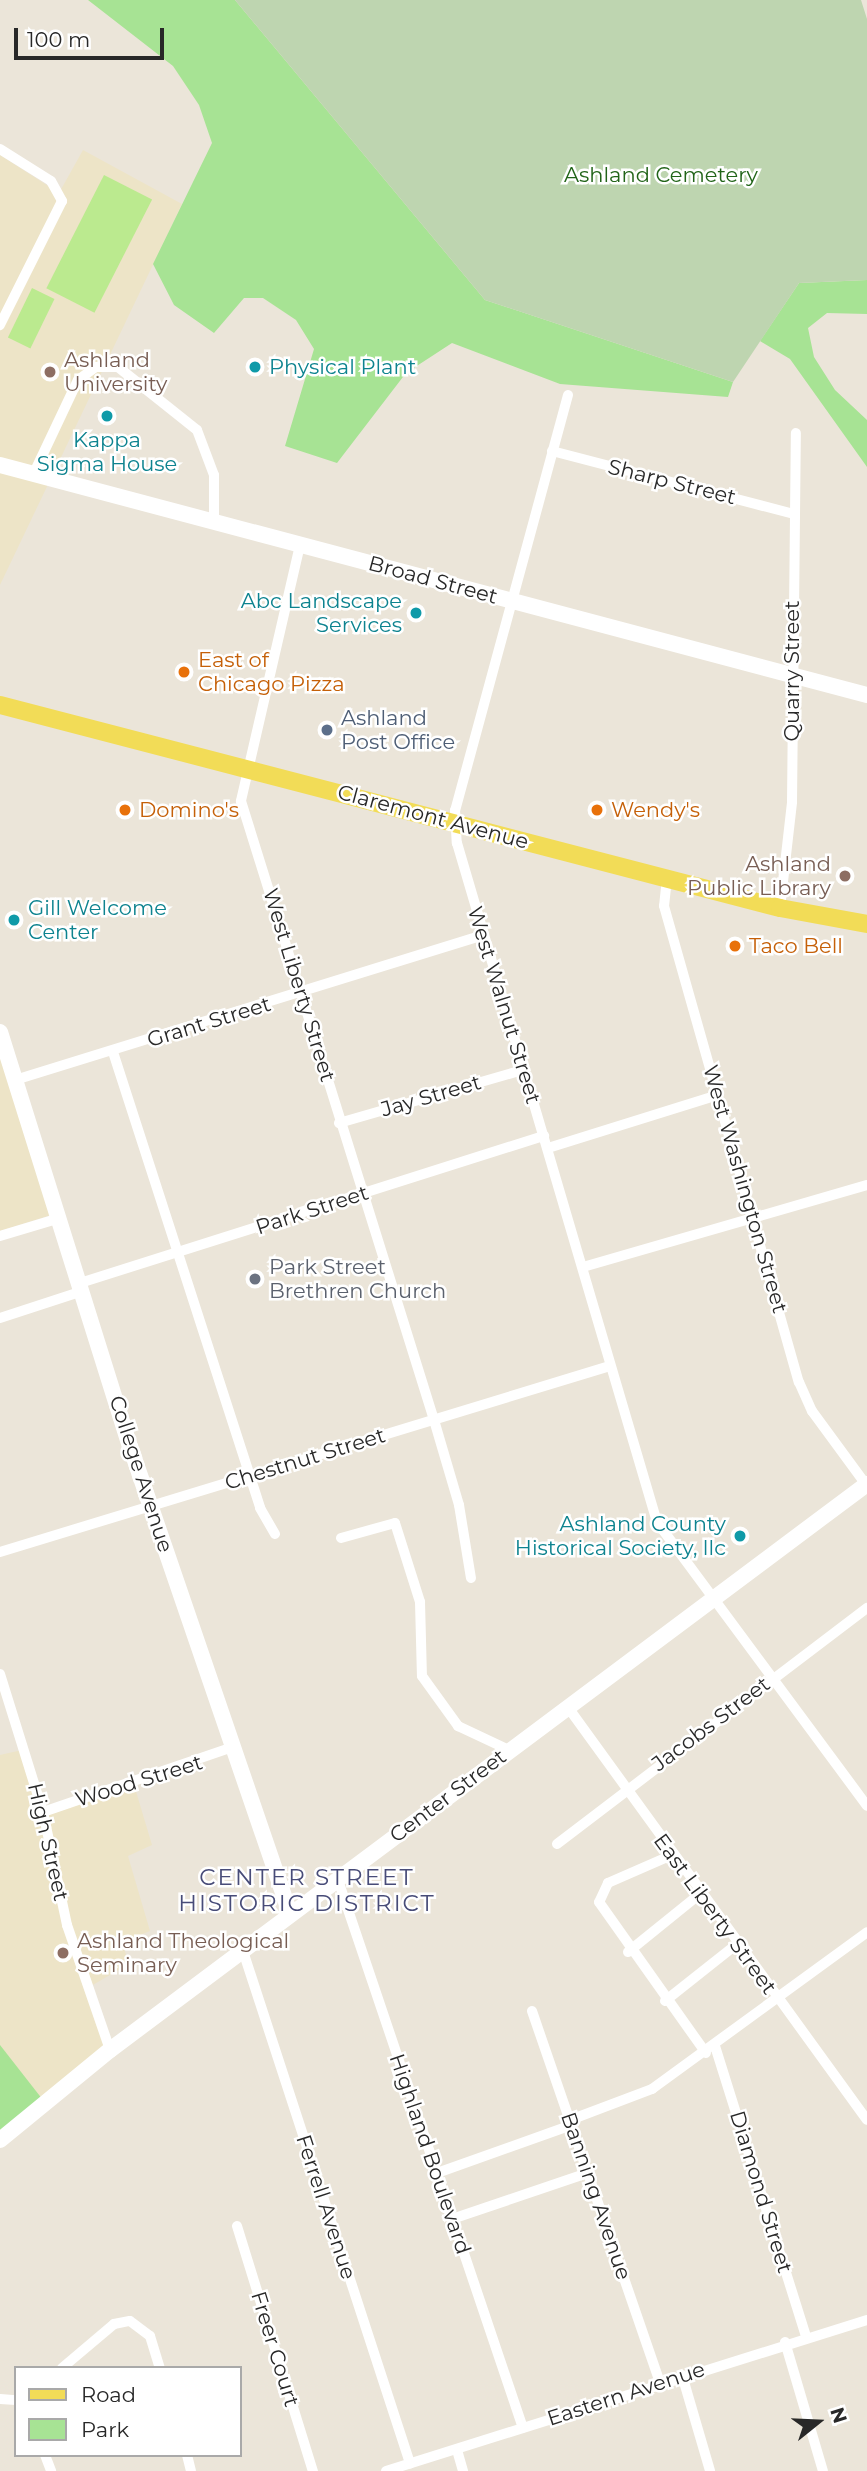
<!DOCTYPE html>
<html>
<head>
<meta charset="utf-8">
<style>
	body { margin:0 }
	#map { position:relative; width:867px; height:2471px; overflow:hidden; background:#ebe5d9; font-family:Montserrat,sans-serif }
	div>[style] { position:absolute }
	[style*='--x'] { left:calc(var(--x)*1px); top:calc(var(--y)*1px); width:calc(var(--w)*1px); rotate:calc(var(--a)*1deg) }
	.education>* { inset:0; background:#ede4c7 }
	.green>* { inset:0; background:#a7e394 }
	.cemetery>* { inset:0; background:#bed5b0 }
	.pitch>* { inset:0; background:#bbea8f; transform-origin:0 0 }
	.street>* { height:10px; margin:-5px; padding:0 5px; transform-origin:5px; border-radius:5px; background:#fff }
	.secondary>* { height:16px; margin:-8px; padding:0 8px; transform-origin:8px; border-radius:8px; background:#fff }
	.primary>* { height:18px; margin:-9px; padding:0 9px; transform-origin:9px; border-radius:9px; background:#f2dc57 }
	.dots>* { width:19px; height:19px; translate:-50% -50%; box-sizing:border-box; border:4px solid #fff; border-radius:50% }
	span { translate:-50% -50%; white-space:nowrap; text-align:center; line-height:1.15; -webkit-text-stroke:5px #fff; paint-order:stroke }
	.park-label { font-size:21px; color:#216418 }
	.education-label { font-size:21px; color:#785e54 }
	.left { translate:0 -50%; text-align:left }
	.right { translate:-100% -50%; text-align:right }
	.culture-label { font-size:21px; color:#0d838f }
	.street-label { font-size:21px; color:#282828 }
	.food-label { font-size:21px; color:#c56008 }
	.service-label { font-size:21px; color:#4e5e75 }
	.worship-label { font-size:21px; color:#5b616d }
	.neighbourhood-label { font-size:23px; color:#484c78; letter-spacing:2px }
	.legend { position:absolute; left:14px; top:2366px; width:228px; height:91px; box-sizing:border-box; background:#fff; border:2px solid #a9a9a9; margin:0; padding:9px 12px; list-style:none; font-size:21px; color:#282828 }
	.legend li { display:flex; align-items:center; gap:14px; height:35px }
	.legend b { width:35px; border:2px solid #a9a9a9 }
	.north { position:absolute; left:783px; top:2387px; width:70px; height:70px; -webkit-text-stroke:5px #fff; paint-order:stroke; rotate:72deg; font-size:19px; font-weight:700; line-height:28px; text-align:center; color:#282828 }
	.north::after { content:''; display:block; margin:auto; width:24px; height:32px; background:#282828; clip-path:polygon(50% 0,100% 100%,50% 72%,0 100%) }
	.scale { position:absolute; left:14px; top:28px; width:150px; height:32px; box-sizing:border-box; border:4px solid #282828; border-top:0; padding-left:9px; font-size:21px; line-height:24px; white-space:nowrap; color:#282828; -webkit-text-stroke:5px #fff; paint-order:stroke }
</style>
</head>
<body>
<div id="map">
	<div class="education">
		<i style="clip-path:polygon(83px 150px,182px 204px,0 585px,0 155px,59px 193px)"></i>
		<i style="clip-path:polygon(0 1056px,51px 1215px,0 1231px)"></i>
		<i style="clip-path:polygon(22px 1750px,41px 1808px,132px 1778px,152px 1845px,128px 1856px,150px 1931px,122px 1942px,129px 1964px,91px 1986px,110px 2050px,0 2140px,0 1755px)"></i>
	</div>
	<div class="green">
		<i style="clip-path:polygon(88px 0,235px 0,485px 300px,733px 382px,728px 397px,560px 384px,452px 343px,406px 373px,337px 463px,285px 446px,314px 349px,296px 320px,263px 298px,244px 298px,214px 333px,174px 305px,153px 264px,212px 143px,199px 105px,173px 66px)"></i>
		<i style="clip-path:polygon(867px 280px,867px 314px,827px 313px,808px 328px,814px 357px,835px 390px,867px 420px,867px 467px,790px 359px,760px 341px,799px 283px)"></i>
		<i style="clip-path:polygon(0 2045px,43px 2100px,0 2136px)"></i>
	</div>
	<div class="cemetery">
		<i style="clip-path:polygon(235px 0,861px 0,867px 19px,867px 280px,799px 283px,733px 382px,485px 300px)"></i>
	</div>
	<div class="pitch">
		<i style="left:104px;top:175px;width:54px;height:127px;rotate:27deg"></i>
		<i style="left:32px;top:288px;width:25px;height:55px;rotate:26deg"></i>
	</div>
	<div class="street">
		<i style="--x:0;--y:149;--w:60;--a:32.1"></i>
		<i style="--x:51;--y:181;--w:23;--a:61"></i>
		<i style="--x:62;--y:201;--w:139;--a:116.6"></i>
		<i style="--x:568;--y:395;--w:430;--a:105.2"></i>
		<i style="--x:455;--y:810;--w:33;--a:87"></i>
		<i style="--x:457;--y:843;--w:708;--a:73.59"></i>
		<i style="--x:657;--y:1522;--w:353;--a:53.5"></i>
		<i style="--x:552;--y:451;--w:249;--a:14.6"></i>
		<i style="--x:33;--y:475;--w:105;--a:-64.7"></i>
		<i style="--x:78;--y:380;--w:22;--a:-36"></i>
		<i style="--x:96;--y:367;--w:22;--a:0"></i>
		<i style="--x:118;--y:367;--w:101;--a:38.6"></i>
		<i style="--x:197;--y:430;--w:48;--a:69.3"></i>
		<i style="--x:214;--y:475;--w:47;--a:90"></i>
		<i style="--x:300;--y:545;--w:263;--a:103"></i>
		<i style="--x:241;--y:801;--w:648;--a:72.68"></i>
		<i style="--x:434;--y:1420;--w:89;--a:73.6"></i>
		<i style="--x:459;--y:1505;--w:74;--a:80.7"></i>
		<i style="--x:667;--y:878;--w:28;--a:96"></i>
		<i style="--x:664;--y:906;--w:495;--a:74.2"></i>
		<i style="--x:799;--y:1382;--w:32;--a:66"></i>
		<i style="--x:812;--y:1411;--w:93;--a:53.7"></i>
		<i style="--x:780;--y:908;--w:107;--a:-83.5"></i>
		<i style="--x:792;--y:802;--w:369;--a:-89.4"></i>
		<i style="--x:113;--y:1052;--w:479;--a:72.1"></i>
		<i style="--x:260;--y:1508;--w:30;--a:60"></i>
		<i style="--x:15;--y:1080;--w:490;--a:-17.2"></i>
		<i style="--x:339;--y:1123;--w:191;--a:-16.1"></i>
		<i style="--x:548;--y:1148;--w:178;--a:-17.3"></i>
		<i style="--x:0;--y:1236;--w:63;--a:-16.7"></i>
		<i style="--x:583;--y:1267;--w:296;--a:-16.1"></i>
		<i style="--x:80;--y:1283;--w:487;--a:-17.6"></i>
		<i style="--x:0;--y:1318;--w:87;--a:-18"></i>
		<i style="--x:341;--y:1538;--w:56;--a:-15.5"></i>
		<i style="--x:395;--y:1523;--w:83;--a:72.4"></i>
		<i style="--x:420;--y:1602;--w:74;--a:88.5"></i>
		<i style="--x:422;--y:1676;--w:62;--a:54.2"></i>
		<i style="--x:458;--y:1726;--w:56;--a:25.2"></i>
		<i style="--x:0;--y:1552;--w:638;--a:-16.96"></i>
		<i style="--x:0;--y:1674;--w:145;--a:72.7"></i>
		<i style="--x:43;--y:1812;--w:116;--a:78"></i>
		<i style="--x:67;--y:1925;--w:132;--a:71"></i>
		<i style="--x:567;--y:1706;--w:511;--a:54.07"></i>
		<i style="--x:43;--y:1812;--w:201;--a:-18.9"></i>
		<i style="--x:557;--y:1844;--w:390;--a:-37.3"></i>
		<i style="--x:672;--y:1855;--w:70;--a:156.4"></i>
		<i style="--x:608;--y:1883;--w:21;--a:115"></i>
		<i style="--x:599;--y:1902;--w:185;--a:54.7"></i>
		<i style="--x:338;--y:1880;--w:578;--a:71.35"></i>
		<i style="--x:243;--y:1951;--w:539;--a:71.94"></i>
		<i style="--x:628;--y:1952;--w:92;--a:-38.9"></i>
		<i style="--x:665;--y:2001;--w:92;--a:-38.4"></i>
		<i style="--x:532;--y:2011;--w:392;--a:71"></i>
		<i style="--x:715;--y:2046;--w:305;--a:72.6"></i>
		<i style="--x:570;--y:2120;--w:88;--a:-20.7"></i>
		<i style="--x:652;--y:2089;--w:266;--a:-36.1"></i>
		<i style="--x:437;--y:2173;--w:143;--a:-19.6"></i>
		<i style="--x:452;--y:2219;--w:144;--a:-18.7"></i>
		<i style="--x:237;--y:2226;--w:257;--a:72.8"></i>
		<i style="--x:785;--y:2342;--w:134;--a:73.6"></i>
		<i style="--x:62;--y:2368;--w:68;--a:-40.2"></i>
		<i style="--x:114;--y:2324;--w:16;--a:-11"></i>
		<i style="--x:130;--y:2321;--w:25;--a:37"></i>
		<i style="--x:150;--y:2336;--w:34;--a:73"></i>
		<i style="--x:682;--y:2375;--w:100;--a:73.7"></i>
		<i style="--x:0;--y:2399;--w:16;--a:4"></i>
		<i style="--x:457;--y:2450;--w:22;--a:74"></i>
		<i style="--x:45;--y:2455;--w:17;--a:69"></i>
		<i style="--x:187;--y:2455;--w:16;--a:76"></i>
		<i style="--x:386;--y:2471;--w:504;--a:-17.43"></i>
	</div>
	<div class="secondary">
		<i style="--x:0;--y:465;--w:897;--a:14.86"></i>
		<i style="--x:0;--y:1032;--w:434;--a:72.6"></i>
		<i style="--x:130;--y:1446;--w:495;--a:71.1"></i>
		<i style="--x:0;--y:2140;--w:142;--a:-39.3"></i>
		<i style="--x:110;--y:2050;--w:945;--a:-36.79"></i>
	</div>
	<div class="primary">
		<i style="--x:0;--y:705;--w:806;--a:14.59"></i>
		<i style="--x:780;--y:908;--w:88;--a:10.4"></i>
	</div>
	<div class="dots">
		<i style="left:255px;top:367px;background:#0f9aa8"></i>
		<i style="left:50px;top:372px;background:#8d6e63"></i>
		<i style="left:107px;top:416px;background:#0f9aa8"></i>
		<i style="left:416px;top:613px;background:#0f9aa8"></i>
		<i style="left:184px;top:672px;background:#e8710a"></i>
		<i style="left:327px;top:730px;background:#5c6f8a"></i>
		<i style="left:125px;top:810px;background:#e8710a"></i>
		<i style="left:597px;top:810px;background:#e8710a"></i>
		<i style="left:845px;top:876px;background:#8d6e63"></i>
		<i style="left:14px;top:920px;background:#0f9aa8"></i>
		<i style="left:735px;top:946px;background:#e8710a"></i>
		<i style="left:255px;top:1279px;background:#6b7280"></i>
		<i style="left:740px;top:1536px;background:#0f9aa8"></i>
		<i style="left:63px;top:1953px;background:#8d6e63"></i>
	</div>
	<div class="park-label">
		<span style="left:661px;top:175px">Ashland Cemetery</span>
	</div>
	<div class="education-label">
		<span class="left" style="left:64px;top:372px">Ashland<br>University</span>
		<span class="right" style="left:831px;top:876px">Ashland<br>Public Library</span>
		<span class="left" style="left:77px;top:1953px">Ashland Theological<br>Seminary</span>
	</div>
	<div class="culture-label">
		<span class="left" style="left:269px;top:367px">Physical Plant</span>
		<span style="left:107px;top:452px">Kappa<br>Sigma House</span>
		<span class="right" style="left:402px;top:613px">Abc Landscape<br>Services</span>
		<span class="left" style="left:28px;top:920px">Gill Welcome<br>Center</span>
		<span class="right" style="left:726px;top:1536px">Ashland County<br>Historical Society, llc</span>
	</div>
	<div class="street-label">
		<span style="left:672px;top:482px;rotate:14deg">Sharp Street</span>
		<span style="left:433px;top:580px;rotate:15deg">Broad Street</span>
		<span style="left:792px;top:671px;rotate:-90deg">Quarry Street</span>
		<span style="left:433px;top:817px;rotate:15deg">Claremont Avenue</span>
		<span style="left:299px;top:985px;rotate:73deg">West Liberty Street</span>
		<span style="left:504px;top:1005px;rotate:73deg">West Walnut Street</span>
		<span style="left:209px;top:1022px;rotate:-17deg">Grant Street</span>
		<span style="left:431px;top:1096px;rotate:-16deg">Jay Street</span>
		<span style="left:745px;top:1189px;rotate:74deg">West Washington Street</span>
		<span style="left:312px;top:1210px;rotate:-18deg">Park Street</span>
		<span style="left:305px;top:1459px;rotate:-17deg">Chestnut Street</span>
		<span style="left:141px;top:1474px;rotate:72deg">College Avenue</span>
		<span style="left:711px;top:1724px;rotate:-37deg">Jacobs Street</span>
		<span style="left:139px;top:1781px;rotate:-17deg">Wood Street</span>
		<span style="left:448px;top:1796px;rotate:-37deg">Center Street</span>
		<span style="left:48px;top:1842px;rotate:77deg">High Street</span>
		<span style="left:715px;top:1914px;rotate:54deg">East Liberty Street</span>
		<span style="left:430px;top:2154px;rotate:71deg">Highland Boulevard</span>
		<span style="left:761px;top:2192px;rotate:73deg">Diamond Street</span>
		<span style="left:596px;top:2196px;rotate:71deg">Banning Avenue</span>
		<span style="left:326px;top:2207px;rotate:72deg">Ferrell Avenue</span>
		<span style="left:275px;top:2349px;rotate:73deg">Freer Court</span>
		<span style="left:626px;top:2394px;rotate:-18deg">Eastern Avenue</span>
	</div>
	<div class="food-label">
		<span class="left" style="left:198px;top:672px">East of<br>Chicago Pizza</span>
		<span class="left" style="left:139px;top:810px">Domino's</span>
		<span class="left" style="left:611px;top:810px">Wendy's</span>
		<span class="left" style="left:749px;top:946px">Taco Bell</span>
	</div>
	<div class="service-label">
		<span class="left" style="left:341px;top:730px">Ashland<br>Post Office</span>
	</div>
	<div class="worship-label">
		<span class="left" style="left:269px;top:1279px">Park Street<br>Brethren Church</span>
	</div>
	<div class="neighbourhood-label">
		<span style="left:307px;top:1890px">CENTER STREET<br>HISTORIC DISTRICT</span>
	</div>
	<ul class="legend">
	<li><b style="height:9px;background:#f2dc57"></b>Road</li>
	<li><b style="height:19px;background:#a7e394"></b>Park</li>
	</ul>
	<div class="north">N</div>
	<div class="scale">100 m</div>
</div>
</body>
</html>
